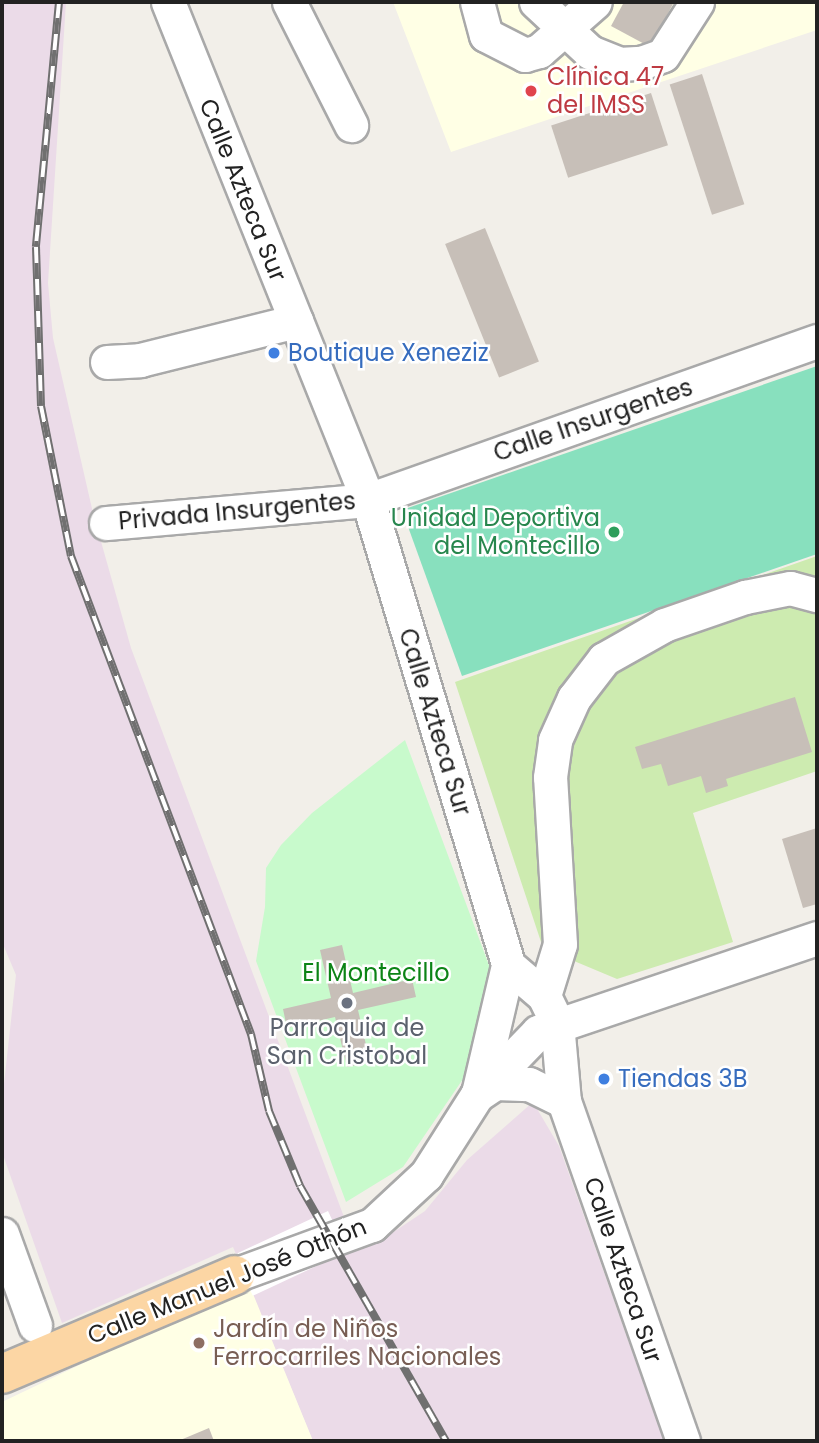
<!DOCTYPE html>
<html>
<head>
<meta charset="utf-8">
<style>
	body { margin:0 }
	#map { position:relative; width:819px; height:1443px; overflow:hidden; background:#f2efe9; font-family:Poppins,sans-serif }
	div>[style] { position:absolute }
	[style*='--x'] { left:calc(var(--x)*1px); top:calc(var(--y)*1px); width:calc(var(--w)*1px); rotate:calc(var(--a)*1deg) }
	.industrial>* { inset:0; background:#ebdbe8 }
	.education>* { inset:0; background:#ffffe5 }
	.grass>* { inset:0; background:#cdebb0 }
	.park>* { inset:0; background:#c8facc }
	.pitch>* { inset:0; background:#88e0be }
	.pier>* { inset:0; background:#fff; transform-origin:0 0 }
	.building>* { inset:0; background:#c7bfb8; transform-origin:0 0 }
	.roads { filter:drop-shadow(2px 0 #a9a9a9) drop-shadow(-2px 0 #a9a9a9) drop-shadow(0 2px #a9a9a9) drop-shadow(0 -2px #a9a9a9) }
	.minor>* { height:33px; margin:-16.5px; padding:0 16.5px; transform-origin:16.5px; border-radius:16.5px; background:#fff }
	.major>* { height:38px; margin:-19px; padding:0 19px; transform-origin:19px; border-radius:19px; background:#fcd6a4 }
	.rail>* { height:8px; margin-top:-4px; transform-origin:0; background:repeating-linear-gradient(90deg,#fff 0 16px,#707070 0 32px); box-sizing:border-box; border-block:2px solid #707070 }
	.dots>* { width:19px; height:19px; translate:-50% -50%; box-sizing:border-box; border:4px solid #fff; border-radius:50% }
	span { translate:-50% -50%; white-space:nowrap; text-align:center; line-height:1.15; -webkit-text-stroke:5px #fff; paint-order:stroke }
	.health-label { font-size:24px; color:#be3a42 }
	.left { translate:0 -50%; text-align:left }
	.street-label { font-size:24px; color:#222 }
	.shop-label { font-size:24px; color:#366cbe }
	.leisure-label { font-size:24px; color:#27864d }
	.right { translate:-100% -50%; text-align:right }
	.park-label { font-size:24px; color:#0c8416 }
	.worship-label { font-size:24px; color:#5b616d }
	.education-label { font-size:24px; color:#785e54 }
	.frame { position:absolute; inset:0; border:4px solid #222; pointer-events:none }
</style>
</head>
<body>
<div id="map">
	<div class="industrial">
		<i style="clip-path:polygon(2px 2px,66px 2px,48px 283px,53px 338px,93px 513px,131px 648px,356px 1249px,380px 1241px,425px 1211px,467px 1160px,533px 1102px,559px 1146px,664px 1441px,313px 1441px,233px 1247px,62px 1323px,2px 1152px,2px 1102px,16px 975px,2px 942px)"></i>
	</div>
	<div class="education">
		<i style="clip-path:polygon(393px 2px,817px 2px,817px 30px,451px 152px)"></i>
		<i style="clip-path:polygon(249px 1284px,313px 1441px,2px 1441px,2px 1402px)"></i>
	</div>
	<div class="grass">
		<i style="clip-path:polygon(817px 556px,817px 771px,693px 813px,733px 942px,617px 979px,543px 948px,455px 682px)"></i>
	</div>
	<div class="park">
		<i style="clip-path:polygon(405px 740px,493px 976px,463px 1079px,403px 1167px,346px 1202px,256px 961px,265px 907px,266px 868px,281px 845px,312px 813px)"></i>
	</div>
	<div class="pitch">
		<i style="clip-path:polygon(817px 366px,817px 554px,462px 676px,402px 510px)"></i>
	</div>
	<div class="pier">
		<i style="left:328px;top:1211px;width:45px;height:104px;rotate:65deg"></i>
	</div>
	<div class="building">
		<i style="clip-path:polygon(624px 2px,674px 2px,650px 47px,611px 26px)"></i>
		<i style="left:702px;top:74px;width:137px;height:34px;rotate:72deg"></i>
		<i style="left:651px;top:93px;width:55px;height:105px;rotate:72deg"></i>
		<i style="left:485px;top:228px;width:144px;height:43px;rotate:68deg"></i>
		<i style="clip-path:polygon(795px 697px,812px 752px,726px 779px,728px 786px,706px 793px,701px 776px,668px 786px,661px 764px,642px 769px,635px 747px)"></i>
		<i style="clip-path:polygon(817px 828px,817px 904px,803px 908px,782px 839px)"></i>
		<i style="clip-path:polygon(342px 945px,353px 993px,412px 979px,416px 997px,358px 1010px,370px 1062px,347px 1067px,335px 1017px,287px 1028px,283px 1009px,331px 998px,320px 950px)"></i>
		<i style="clip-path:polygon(209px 1428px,214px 1441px,178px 1441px)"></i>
	</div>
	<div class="roads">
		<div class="minor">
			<i style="--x:168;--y:2;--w:537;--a:68.12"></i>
			<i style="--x:368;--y:500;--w:486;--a:73.2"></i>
			<i style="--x:508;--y:965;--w:48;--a:40.7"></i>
			<i style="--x:544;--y:996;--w:30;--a:64"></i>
			<i style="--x:557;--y:1023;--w:78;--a:84.9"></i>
			<i style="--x:564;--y:1101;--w:360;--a:70.7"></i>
			<i style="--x:289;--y:2;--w:138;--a:63.2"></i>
			<i style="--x:477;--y:2;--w:34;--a:75"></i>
			<i style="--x:486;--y:35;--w:44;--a:27.1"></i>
			<i style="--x:525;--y:55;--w:15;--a:-16"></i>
			<i style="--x:539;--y:51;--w:74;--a:-41.2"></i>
			<i style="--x:536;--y:2;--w:74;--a:42.8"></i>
			<i style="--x:590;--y:52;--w:31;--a:22"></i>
			<i style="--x:619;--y:64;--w:22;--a:-3"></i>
			<i style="--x:641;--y:63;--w:23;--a:-20"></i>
			<i style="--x:663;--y:55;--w:63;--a:-57.3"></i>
			<i style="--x:107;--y:362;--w:33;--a:-3"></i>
			<i style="--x:140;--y:360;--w:161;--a:-14"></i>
			<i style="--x:106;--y:523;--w:263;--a:-5"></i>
			<i style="--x:368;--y:500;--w:476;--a:-19.5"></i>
			<i style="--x:544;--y:996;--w:54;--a:-72.9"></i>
			<i style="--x:560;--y:944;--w:167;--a:-93.4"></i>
			<i style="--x:550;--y:777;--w:37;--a:-82"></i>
			<i style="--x:555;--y:740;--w:46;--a:-65.7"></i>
			<i style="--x:574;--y:698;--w:49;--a:-52.4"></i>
			<i style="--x:604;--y:659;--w:69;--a:-29.5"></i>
			<i style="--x:664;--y:625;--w:86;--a:-19.1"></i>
			<i style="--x:745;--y:597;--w:46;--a:-11.3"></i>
			<i style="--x:790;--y:588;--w:28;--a:15"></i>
			<i style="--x:479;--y:1089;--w:127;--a:-76.8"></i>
			<i style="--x:477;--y:1095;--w:22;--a:-34"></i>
			<i style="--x:495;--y:1083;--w:34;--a:2"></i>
			<i style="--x:529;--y:1084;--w:39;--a:26"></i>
			<i style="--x:2;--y:1234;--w:97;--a:70.1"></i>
			<i style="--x:235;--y:1275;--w:146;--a:-20.1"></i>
			<i style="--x:372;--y:1225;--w:74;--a:-42.8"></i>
			<i style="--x:426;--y:1175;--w:95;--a:-57.5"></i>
			<i style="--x:477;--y:1095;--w:88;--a:-45.9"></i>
			<i style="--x:538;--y:1032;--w:294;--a:-18.6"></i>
		</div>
		<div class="major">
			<i style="--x:2;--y:1374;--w:253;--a:-23"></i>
		</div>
	</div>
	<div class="rail">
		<i style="--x:59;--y:2;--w:246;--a:95.4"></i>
		<i style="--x:36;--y:247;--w:159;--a:88.2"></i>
		<i style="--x:41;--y:406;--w:153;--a:78.7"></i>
		<i style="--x:71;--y:556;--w:511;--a:69.37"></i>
		<i style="--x:251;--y:1034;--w:79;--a:76.8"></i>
		<i style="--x:269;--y:1111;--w:81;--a:67.5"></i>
		<i style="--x:300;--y:1186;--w:294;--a:60.2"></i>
	</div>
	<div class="dots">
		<i style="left:531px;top:91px;background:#e0444e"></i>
		<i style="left:274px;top:353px;background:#3f7fe0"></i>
		<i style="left:614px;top:532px;background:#2e9e5b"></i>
		<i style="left:347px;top:1003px;background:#6b7280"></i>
		<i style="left:604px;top:1079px;background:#3f7fe0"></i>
		<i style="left:199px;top:1343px;background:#8d6e63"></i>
	</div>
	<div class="health-label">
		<span class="left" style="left:547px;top:91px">Clínica 47<br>del IMSS</span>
	</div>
	<div class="street-label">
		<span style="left:243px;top:190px;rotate:68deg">Calle Azteca Sur</span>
		<span style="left:593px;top:420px;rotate:-19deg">Calle Insurgentes</span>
		<span style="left:237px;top:511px;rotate:-5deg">Privada Insurgentes</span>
		<span style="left:435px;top:722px;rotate:73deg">Calle Azteca Sur</span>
		<span style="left:623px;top:1270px;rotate:71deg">Calle Azteca Sur</span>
		<span style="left:227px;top:1281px;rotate:-22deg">Calle Manuel José Othón</span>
	</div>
	<div class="shop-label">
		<span class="left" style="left:288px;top:353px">Boutique Xeneziz</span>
		<span class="left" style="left:618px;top:1079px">Tiendas 3B</span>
	</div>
	<div class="leisure-label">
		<span class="right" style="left:600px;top:532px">Unidad Deportiva<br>del Montecillo</span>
	</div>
	<div class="park-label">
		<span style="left:376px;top:973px">El Montecillo</span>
	</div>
	<div class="worship-label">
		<span style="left:347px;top:1042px">Parroquia de<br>San Cristobal</span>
	</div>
	<div class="education-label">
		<span class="left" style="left:213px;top:1343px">Jardín de Niños<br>Ferrocarriles Nacionales</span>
	</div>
	<div class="frame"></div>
</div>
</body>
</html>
